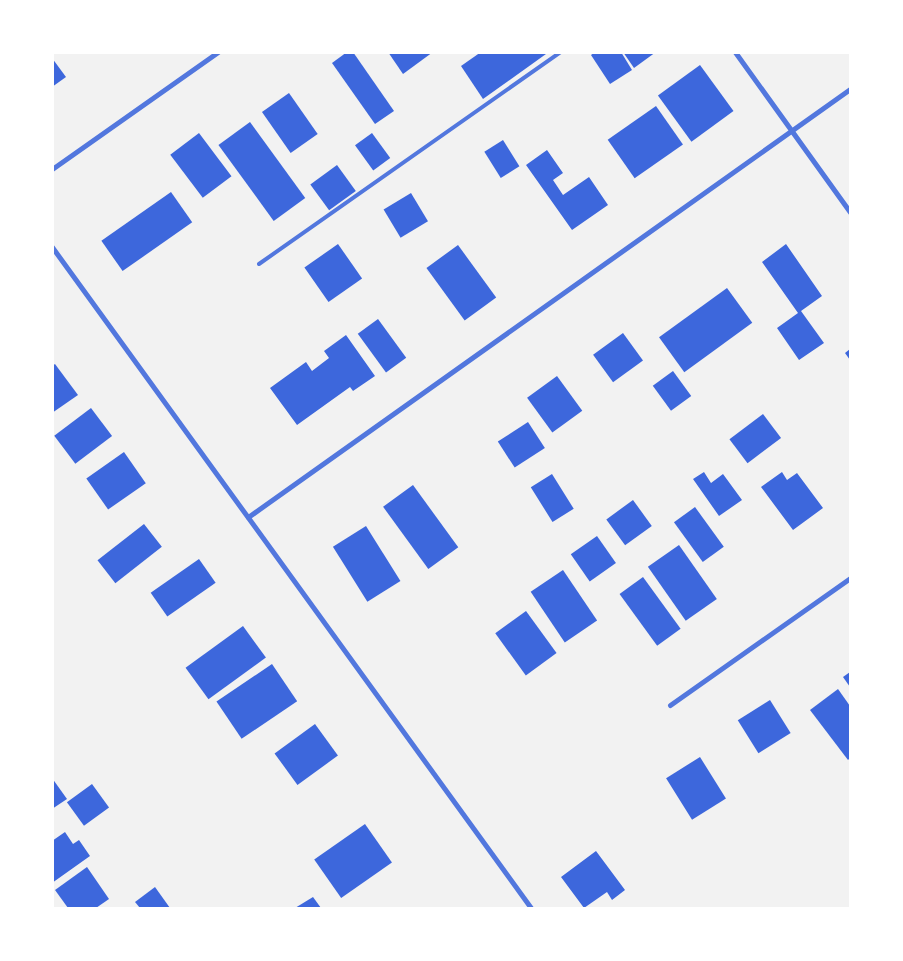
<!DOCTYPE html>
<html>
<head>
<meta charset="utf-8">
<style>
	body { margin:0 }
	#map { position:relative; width:903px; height:961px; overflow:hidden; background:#f2f2f2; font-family:Ubuntu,sans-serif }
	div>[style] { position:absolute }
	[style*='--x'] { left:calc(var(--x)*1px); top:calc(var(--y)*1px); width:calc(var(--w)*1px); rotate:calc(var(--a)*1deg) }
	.building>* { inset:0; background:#3d67dc; transform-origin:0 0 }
	.service>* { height:4px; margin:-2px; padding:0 2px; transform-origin:2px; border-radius:2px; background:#5277de }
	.minor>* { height:5px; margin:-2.5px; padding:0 2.5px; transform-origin:2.5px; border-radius:2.5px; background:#5277de }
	span { translate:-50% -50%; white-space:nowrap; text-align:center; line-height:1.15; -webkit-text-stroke:4.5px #fff; paint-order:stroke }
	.frame { position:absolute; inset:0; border:54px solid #fff; pointer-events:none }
</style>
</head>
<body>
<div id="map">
	<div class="building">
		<i style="clip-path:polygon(347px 52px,353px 52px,394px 111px,375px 124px,332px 63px)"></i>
		<i style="clip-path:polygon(388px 52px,433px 52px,403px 74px)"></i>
		<i style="clip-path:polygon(481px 52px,545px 52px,546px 54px,483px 99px,461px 66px)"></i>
		<i style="clip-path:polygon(595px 52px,621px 52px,632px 70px,610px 84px,591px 55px)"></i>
		<i style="clip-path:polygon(623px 52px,656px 52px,634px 68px)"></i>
		<i style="clip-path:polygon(52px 58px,66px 77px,52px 87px)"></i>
		<i style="left:700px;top:65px;width:57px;height:52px;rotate:54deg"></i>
		<i style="left:289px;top:93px;width:50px;height:33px;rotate:55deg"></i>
		<i style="left:656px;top:106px;width:47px;height:59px;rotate:55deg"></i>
		<i style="left:250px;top:122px;width:94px;height:39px;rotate:54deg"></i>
		<i style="left:199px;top:133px;width:54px;height:36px;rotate:53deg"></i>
		<i style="left:372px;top:133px;width:31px;height:21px;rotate:54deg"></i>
		<i style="left:503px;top:140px;width:31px;height:22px;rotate:58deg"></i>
		<i style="clip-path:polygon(547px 150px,563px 173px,553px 180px,563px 195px,589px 177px,608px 205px,572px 230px,526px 165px)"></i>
		<i style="left:337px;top:165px;width:32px;height:33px;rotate:54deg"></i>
		<i style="left:171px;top:192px;width:37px;height:85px;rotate:55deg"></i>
		<i style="left:411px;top:193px;width:33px;height:32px;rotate:59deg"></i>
		<i style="left:338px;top:244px;width:42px;height:41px;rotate:55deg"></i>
		<i style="clip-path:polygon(786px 244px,822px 296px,801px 311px,824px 343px,799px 360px,777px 328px,798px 313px,762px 262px)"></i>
		<i style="left:458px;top:245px;width:65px;height:39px;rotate:54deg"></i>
		<i style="left:727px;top:288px;width:43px;height:84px;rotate:54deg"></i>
		<i style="left:378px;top:319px;width:48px;height:25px;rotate:54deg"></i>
		<i style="left:623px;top:333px;width:34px;height:37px;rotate:54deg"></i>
		<i style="clip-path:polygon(346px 335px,375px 376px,353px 391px,350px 387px,297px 425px,270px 388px,306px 362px,312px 371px,329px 358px,324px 351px)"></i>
		<i style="clip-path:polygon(850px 349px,850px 360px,845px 353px)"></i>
		<i style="clip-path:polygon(55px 364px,78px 395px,52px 413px,52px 366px)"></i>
		<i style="left:673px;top:371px;width:31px;height:25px;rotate:54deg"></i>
		<i style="left:557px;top:376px;width:43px;height:37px;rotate:54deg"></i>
		<i style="left:91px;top:408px;width:35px;height:46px;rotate:53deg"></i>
		<i style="left:763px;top:414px;width:30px;height:42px;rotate:53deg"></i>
		<i style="left:528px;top:422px;width:31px;height:36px;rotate:57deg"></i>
		<i style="left:124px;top:452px;width:38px;height:46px;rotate:55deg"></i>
		<i style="clip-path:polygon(704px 472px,711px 483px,723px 474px,742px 500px,719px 516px,693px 479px)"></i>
		<i style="clip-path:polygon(782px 472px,787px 480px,797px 473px,823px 508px,793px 530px,761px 487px)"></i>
		<i style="left:552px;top:474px;width:41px;height:25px;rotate:58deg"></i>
		<i style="left:413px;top:485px;width:77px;height:37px;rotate:54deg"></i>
		<i style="left:633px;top:500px;width:32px;height:33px;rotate:54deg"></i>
		<i style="left:695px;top:507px;width:49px;height:26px;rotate:54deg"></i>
		<i style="left:144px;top:524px;width:29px;height:59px;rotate:52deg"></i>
		<i style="left:366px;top:526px;width:65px;height:39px;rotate:58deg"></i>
		<i style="left:597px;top:536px;width:33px;height:32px;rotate:55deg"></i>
		<i style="left:679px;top:545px;width:66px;height:38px;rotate:55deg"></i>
		<i style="left:199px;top:559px;width:29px;height:59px;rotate:55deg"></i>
		<i style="left:563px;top:570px;width:61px;height:39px;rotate:56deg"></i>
		<i style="left:643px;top:577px;width:64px;height:29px;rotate:54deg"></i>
		<i style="left:526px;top:611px;width:52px;height:38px;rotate:54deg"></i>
		<i style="left:243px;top:626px;width:39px;height:71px;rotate:54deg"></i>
		<i style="left:272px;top:664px;width:45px;height:67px;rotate:56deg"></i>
		<i style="clip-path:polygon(850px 672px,850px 687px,843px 677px)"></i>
		<i style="clip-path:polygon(838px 689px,850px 706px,850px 758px,848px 760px,810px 710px)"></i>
		<i style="left:770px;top:700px;width:39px;height:38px;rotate:58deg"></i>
		<i style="left:315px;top:724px;width:39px;height:50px;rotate:54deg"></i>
		<i style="left:700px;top:757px;width:49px;height:40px;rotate:58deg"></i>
		<i style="clip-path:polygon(52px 778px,67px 799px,52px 809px)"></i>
		<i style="left:92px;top:784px;width:29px;height:31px;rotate:54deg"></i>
		<i style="left:365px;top:824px;width:47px;height:62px;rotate:55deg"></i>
		<i style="clip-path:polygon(65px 832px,73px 844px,79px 840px,90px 856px,52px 883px,52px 841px)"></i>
		<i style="clip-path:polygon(596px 851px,625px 890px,612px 900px,607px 892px,584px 908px,561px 877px)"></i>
		<i style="clip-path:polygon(87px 867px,109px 899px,96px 908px,68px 908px,55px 890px)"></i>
		<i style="clip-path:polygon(155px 887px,170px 908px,140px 908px,135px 902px)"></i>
		<i style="clip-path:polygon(313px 897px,321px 908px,295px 908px)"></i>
	</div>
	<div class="service">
		<i style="--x:259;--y:264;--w:369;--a:-35.1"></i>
	</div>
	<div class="minor">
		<i style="--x:735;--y:52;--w:197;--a:54.3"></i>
		<i style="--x:52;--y:169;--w:203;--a:-35.2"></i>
		<i style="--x:52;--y:247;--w:816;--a:54.07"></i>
		<i style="--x:248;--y:517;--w:739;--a:-35.41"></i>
		<i style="--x:670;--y:705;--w:220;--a:-35.2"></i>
	</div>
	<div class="frame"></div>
</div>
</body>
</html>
